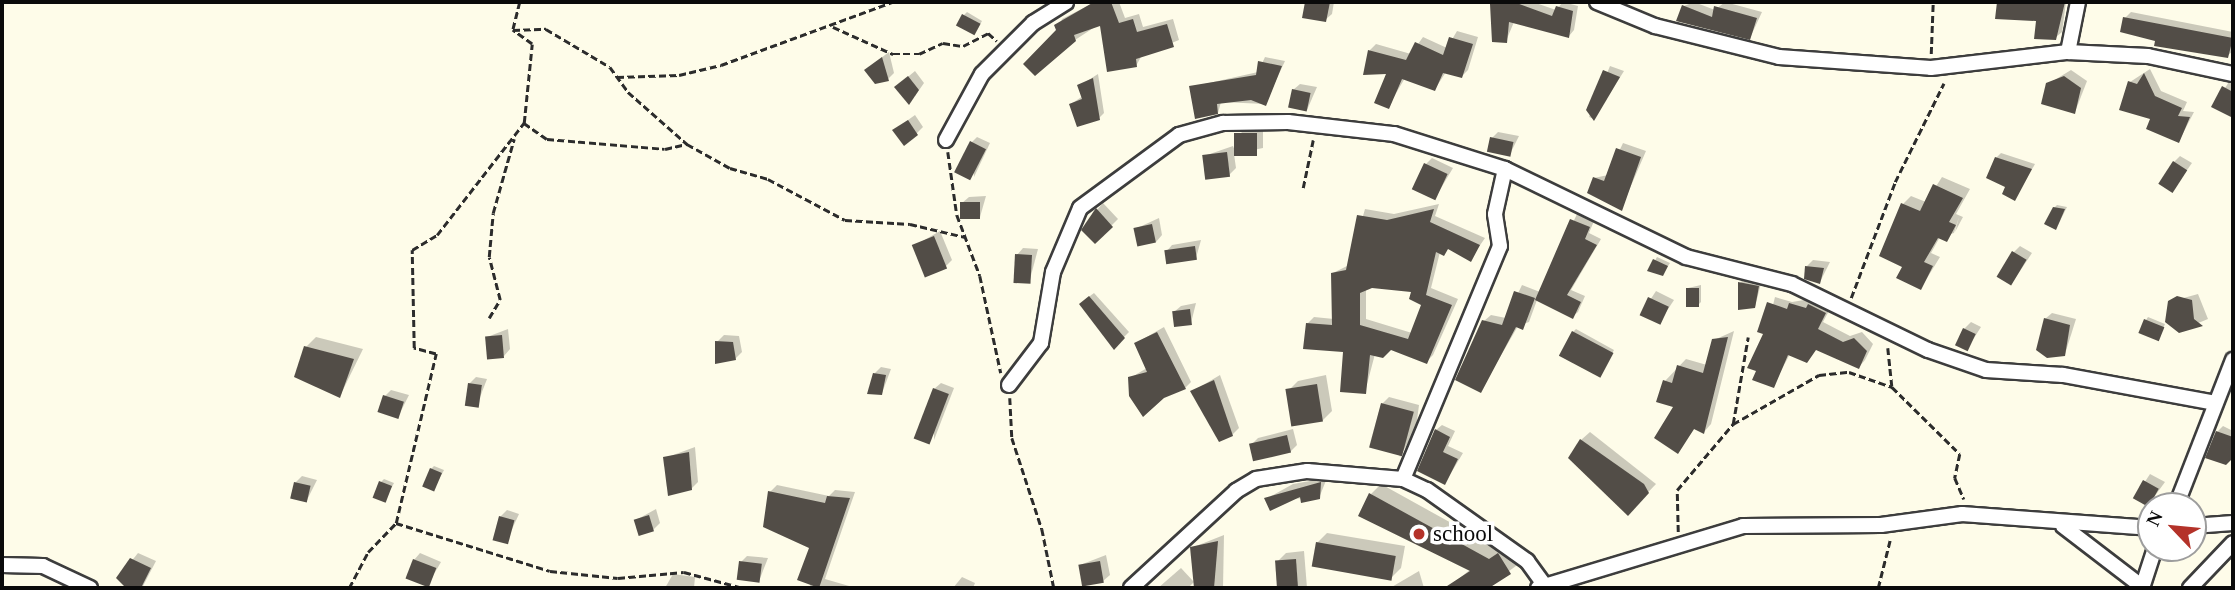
<!DOCTYPE html>
<html>
<head>
<meta charset="utf-8">
<style>
	body { margin:0 }
	#map { position:relative; width:2235px; height:590px; overflow:hidden; background:#fefce9; font-family:Georgia,serif }
	div>[style] { position:absolute }
	[style*='--x'] { left:calc(var(--x)*1px); top:calc(var(--y)*1px); width:calc(var(--w)*1px); rotate:calc(var(--a)*1deg) }
	.shadow>* { inset:0; background:#0003 }
	.building>* { inset:0; background:#524d47; transform-origin:0 0 }
	.path>* { height:2.5px; margin-top:-1.25px; transform-origin:0; background:repeating-linear-gradient(90deg,#2c2c2c 0 7px,transparent 0 10.5px) }
	.roads { filter:drop-shadow(2px 0 #3d3d3d) drop-shadow(-2px 0 #3d3d3d) drop-shadow(0 2px #3d3d3d) drop-shadow(0 -2px #3d3d3d) }
	.street>* { height:14px; margin:-7px; padding:0 7px; transform-origin:7px; border-radius:7px; background:#fff }
	.dots>* { width:19px; height:19px; translate:-50% -50%; box-sizing:border-box; border:4px solid #fff; border-radius:50% }
	span { translate:-50% -50%; white-space:nowrap; text-align:center; line-height:1.15; -webkit-text-stroke:7px #fff; paint-order:stroke }
	.poi-label { font-size:23px; color:#0a0a0a }
	.left { translate:0 -50%; text-align:left }
	.frame { position:absolute; inset:0; border:4px solid #0a0a0a; pointer-events:none }
	.north { position:absolute; left:2137px; top:492px; width:70px; height:70px; box-sizing:border-box; background:#fff; border:2px solid #9d9d9d; border-radius:50%; rotate:296deg; font-size:19px; font-weight:700; line-height:28px; text-align:center; color:#0a0a0a }
	.north::after { content:''; display:block; margin:auto; width:24px; height:32px; background:#b43229; clip-path:polygon(50% 0,100% 100%,50% 72%,0 100%) }
</style>
</head>
<body>
<div id="map">
	<div class="shadow">
		<i style="clip-path:polygon(1095px 2px,1119px 2px,1125px 18px,1139px 14px,1143px 27px,1173px 19px,1179px 40px,1142px 55px,1136px 66px,1101px 23px,1075px 40px,1058px 31px,1062px 19px)"></i>
		<i style="clip-path:polygon(1307px 2px,1334px 2px,1332px 14px,1325px 20px,1304px 16px)"></i>
		<i style="clip-path:polygon(1533px 2px,1556px 10px,1563px 2px,1578px 6px,1574px 30px,1569px 36px,1514px 22px,1506px 41px,1492px 4px)"></i>
		<i style="clip-path:polygon(1694px 2px,1715px 10px,1725px 2px,1762px 12px,1750px 38px,1684px 6px)"></i>
		<i style="clip-path:polygon(1999px 2px,2066px 2px,2062px 32px,2055px 38px,2037px 19px,1997px 17px)"></i>
		<i style="clip-path:polygon(967px 12px,982px 21px,977px 30px,964px 15px)"></i>
		<i style="clip-path:polygon(2131px 12px,2233px 32px,2233px 51px,2227px 56px,2157px 39px,2125px 18px)"></i>
		<i style="clip-path:polygon(1457px 31px,1478px 37px,1468px 70px,1462px 76px,1446px 72px,1435px 89px,1405px 78px,1388px 107px,1389px 72px,1365px 73px,1370px 50px,1376px 44px,1411px 54px,1423px 37px,1447px 48px)"></i>
		<i style="clip-path:polygon(889px 52px,894px 73px,888px 79px,873px 64px)"></i>
		<i style="clip-path:polygon(1265px 57px,1285px 61px,1265px 104px,1221px 102px,1218px 113px,1191px 87px,1258px 72px)"></i>
		<i style="clip-path:polygon(1610px 66px,1624px 71px,1594px 119px,1589px 117px)"></i>
		<i style="clip-path:polygon(2150px 69px,2161px 91px,2187px 102px,2183px 111px,2194px 112px,2179px 141px,2153px 118px,2130px 82px)"></i>
		<i style="clip-path:polygon(2071px 70px,2087px 81px,2075px 112px,2048px 84px)"></i>
		<i style="clip-path:polygon(915px 71px,924px 83px,915px 96px,903px 81px)"></i>
		<i style="clip-path:polygon(1098px 74px,1104px 113px,1099px 118px,1071px 104px,1083px 96px,1079px 86px)"></i>
		<i style="clip-path:polygon(2230px 80px,2233px 82px,2233px 115px,2214px 106px)"></i>
		<i style="clip-path:polygon(1300px 84px,1317px 87px,1307px 110px,1293px 90px)"></i>
		<i style="clip-path:polygon(915px 115px,923px 127px,916px 134px,894px 130px)"></i>
		<i style="clip-path:polygon(1243px 127px,1263px 127px,1263px 148px,1234px 154px,1236px 168px,1229px 175px,1204px 156px,1233px 146px,1236px 153px)"></i>
		<i style="clip-path:polygon(1498px 132px,1519px 136px,1509px 156px,1492px 138px)"></i>
		<i style="clip-path:polygon(977px 137px,990px 143px,974px 177px,972px 142px)"></i>
		<i style="clip-path:polygon(1623px 143px,1646px 151px,1621px 209px,1594px 178px,1608px 175px)"></i>
		<i style="clip-path:polygon(2001px 153px,2035px 164px,2015px 199px,1996px 158px)"></i>
		<i style="clip-path:polygon(2180px 156px,2192px 163px,2173px 190px,2174px 162px)"></i>
		<i style="clip-path:polygon(1432px 158px,1453px 168px,1435px 198px,1426px 164px)"></i>
		<i style="clip-path:polygon(1942px 177px,1970px 189px,1956px 214px,1963px 217px,1955px 232px,1959px 217px,1954px 233px,1940px 237px,1931px 253px,1940px 257px,1921px 288px,1904px 266px,1882px 255px,1903px 204px,1911px 196px,1926px 202px)"></i>
		<i style="clip-path:polygon(986px 196px,980px 217px,962px 203px,969px 197px)"></i>
		<i style="clip-path:polygon(1103px 203px,1118px 219px,1095px 242px,1097px 210px)"></i>
		<i style="clip-path:polygon(evenodd,1439px 204px,1435px 216px,1485px 238px,1470px 260px,1450px 248px,1440px 252px,1431px 288px,1458px 299px,1433px 355px,1426px 362px,1391px 348px,1375px 354px,1365px 392px,1345px 351px,1307px 324px,1314px 317px,1334px 319px,1333px 273px,1349px 265px,1365px 209px,1394px 214px,1439px 204px,1372px 286px,1414px 291px,1424px 304px,1412px 333px,1366px 319px,1366px 288px,1372px 286px)"></i>
		<i style="clip-path:polygon(2057px 205px,2067px 207px,2058px 225px,2054px 208px)"></i>
		<i style="clip-path:polygon(1577px 214px,1594px 221px,1589px 233px,1601px 239px,1571px 290px,1585px 296px,1578px 312px,1572px 317px,1537px 300px,1529px 322px,1518px 326px,1481px 390px,1484px 321px,1491px 315px,1506px 318px,1522px 285px,1540px 292px)"></i>
		<i style="clip-path:polygon(1159px 218px,1162px 235px,1156px 242px,1135px 229px)"></i>
		<i style="clip-path:polygon(940px 231px,952px 260px,946px 266px,914px 246px)"></i>
		<i style="clip-path:polygon(1201px 240px,1196px 258px,1166px 252px,1172px 245px)"></i>
		<i style="clip-path:polygon(2020px 246px,2032px 253px,2012px 283px,2013px 253px)"></i>
		<i style="clip-path:polygon(1023px 248px,1038px 249px,1029px 283px,1017px 255px)"></i>
		<i style="clip-path:polygon(1657px 257px,1670px 263px,1665px 271px,1650px 270px)"></i>
		<i style="clip-path:polygon(1813px 260px,1830px 262px,1820px 282px,1807px 266px)"></i>
		<i style="clip-path:polygon(1743px 280px,1761px 283px,1755px 307px,1740px 283px)"></i>
		<i style="clip-path:polygon(1701px 285px,1701px 302px,1698px 305px,1688px 288px)"></i>
		<i style="clip-path:polygon(1656px 291px,1674px 300px,1659px 323px,1641px 314px)"></i>
		<i style="clip-path:polygon(1094px 293px,1129px 332px,1114px 347px,1086px 299px)"></i>
		<i style="clip-path:polygon(2198px 294px,2208px 319px,2179px 331px,2169px 302px)"></i>
		<i style="clip-path:polygon(1775px 297px,1792px 302px,1816px 298px,1831px 307px,1823px 322px,1850px 336px,1862px 332px,1873px 344px,1865px 360px,1859px 367px,1817px 348px,1790px 354px,1773px 386px,1766px 333px)"></i>
		<i style="clip-path:polygon(1196px 303px,1191px 323px,1174px 312px,1181px 306px)"></i>
		<i style="clip-path:polygon(2052px 313px,2076px 319px,2065px 354px,2045px 319px)"></i>
		<i style="clip-path:polygon(2148px 317px,2165px 324px,2159px 338px,2146px 320px)"></i>
		<i style="clip-path:polygon(1971px 322px,1981px 327px,1967px 349px,1964px 329px)"></i>
		<i style="clip-path:polygon(1164px 327px,1191px 382px,1185px 388px,1130px 378px,1147px 368px,1136px 343px)"></i>
		<i style="clip-path:polygon(508px 329px,510px 349px,504px 356px,487px 337px)"></i>
		<i style="clip-path:polygon(1576px 329px,1614px 350px,1600px 375px,1573px 332px)"></i>
		<i style="clip-path:polygon(1734px 331px,1711px 424px,1704px 432px,1695px 428px,1678px 451px,1676px 407px,1658px 400px,1665px 381px,1686px 359px,1707px 365px,1714px 340px)"></i>
		<i style="clip-path:polygon(724px 335px,739px 336px,742px 352px,735px 359px,717px 342px)"></i>
		<i style="clip-path:polygon(316px 337px,363px 349px,340px 396px,306px 347px)"></i>
		<i style="clip-path:polygon(881px 367px,891px 369px,882px 393px,875px 373px)"></i>
		<i style="clip-path:polygon(1220px 375px,1239px 428px,1232px 435px,1193px 391px)"></i>
		<i style="clip-path:polygon(1326px 375px,1332px 411px,1322px 421px,1288px 391px,1298px 381px)"></i>
		<i style="clip-path:polygon(476px 377px,487px 379px,477px 405px,469px 384px)"></i>
		<i style="clip-path:polygon(941px 383px,954px 388px,934px 440px,934px 389px)"></i>
		<i style="clip-path:polygon(391px 390px,409px 395px,398px 417px,385px 396px)"></i>
		<i style="clip-path:polygon(1389px 397px,1419px 405px,1416px 428px,1400px 457px,1382px 404px)"></i>
		<i style="clip-path:polygon(1442px 425px,1455px 431px,1448px 446px,1463px 453px,1445px 483px,1436px 430px)"></i>
		<i style="clip-path:polygon(2223px 426px,2233px 431px,2233px 456px,2217px 432px)"></i>
		<i style="clip-path:polygon(1293px 429px,1297px 445px,1291px 451px,1255px 460px,1251px 445px,1258px 438px)"></i>
		<i style="clip-path:polygon(1590px 432px,1656px 484px,1636px 505px,1581px 440px)"></i>
		<i style="clip-path:polygon(695px 447px,698px 482px,691px 489px,665px 458px)"></i>
		<i style="clip-path:polygon(434px 466px,444px 470px,434px 489px,431px 469px)"></i>
		<i style="clip-path:polygon(2150px 474px,2165px 482px,2149px 504px,2135px 497px)"></i>
		<i style="clip-path:polygon(302px 476px,317px 480px,307px 500px,295px 483px)"></i>
		<i style="clip-path:polygon(1327px 478px,1319px 498px,1266px 499px,1293px 484px)"></i>
		<i style="clip-path:polygon(384px 479px,394px 483px,384px 502px,381px 482px)"></i>
		<i style="clip-path:polygon(1381px 484px,1500px 550px,1520px 563px,1486px 588px,1447px 588px,1471px 569px,1371px 494px)"></i>
		<i style="clip-path:polygon(777px 485px,829px 496px,835px 490px,855px 492px,825px 579px,856px 588px,810px 588px,811px 547px,770px 492px)"></i>
		<i style="clip-path:polygon(656px 509px,660px 523px,653px 530px,636px 520px)"></i>
		<i style="clip-path:polygon(507px 510px,519px 514px,506px 542px,500px 517px)"></i>
		<i style="clip-path:polygon(1327px 533px,1405px 546px,1401px 568px,1391px 578px,1317px 543px)"></i>
		<i style="clip-path:polygon(1224px 535px,1223px 588px,1195px 588px,1191px 548px)"></i>
		<i style="clip-path:polygon(1304px 551px,1307px 588px,1279px 588px,1277px 562px,1286px 553px)"></i>
		<i style="clip-path:polygon(138px 553px,156px 561px,142px 588px,128px 588px,118px 578px)"></i>
		<i style="clip-path:polygon(420px 553px,441px 562px,427px 586px,414px 560px)"></i>
		<i style="clip-path:polygon(1106px 555px,1110px 575px,1103px 581px,1080px 565px)"></i>
		<i style="clip-path:polygon(747px 556px,768px 558px,759px 581px,741px 562px)"></i>
		<i style="clip-path:polygon(1181px 568px,1194px 582px,1188px 588px,1158px 588px)"></i>
		<i style="clip-path:polygon(1419px 571px,1424px 588px,1390px 588px)"></i>
		<i style="clip-path:polygon(673px 574px,695px 577px,694px 588px,665px 588px)"></i>
		<i style="clip-path:polygon(962px 577px,975px 583px,973px 588px,953px 588px)"></i>
	</div>
	<div class="building">
		<i style="clip-path:polygon(1094px 2px,1111px 2px,1119px 23px,1133px 19px,1137px 32px,1167px 24px,1174px 47px,1136px 59px,1137px 67px,1107px 72px,1100px 26px,1074px 35px,1076px 41px,1035px 76px,1023px 64px,1056px 30px,1054px 25px)"></i>
		<i style="clip-path:polygon(1305px 2px,1330px 2px,1326px 22px,1302px 18px)"></i>
		<i style="clip-path:polygon(1514px 2px,1552px 16px,1556px 6px,1573px 11px,1569px 38px,1509px 22px,1507px 43px,1492px 42px,1490px 4px)"></i>
		<i style="clip-path:polygon(1997px 2px,2065px 2px,2056px 40px,2034px 39px,2036px 21px,1995px 19px)"></i>
		<i style="clip-path:polygon(1682px 5px,1712px 17px,1714px 6px,1757px 18px,1750px 40px,1676px 21px)"></i>
		<i style="left:962px;top:14px;width:21px;height:13px;rotate:28deg"></i>
		<i style="clip-path:polygon(2123px 17px,2233px 38px,2228px 58px,2154px 46px,2155px 41px,2120px 32px)"></i>
		<i style="clip-path:polygon(1449px 37px,1473px 44px,1462px 78px,1443px 73px,1435px 91px,1402px 79px,1389px 109px,1374px 103px,1386px 74px,1363px 75px,1368px 50px,1406px 60px,1415px 42px,1443px 55px)"></i>
		<i style="clip-path:polygon(882px 57px,889px 81px,875px 84px,864px 70px)"></i>
		<i style="clip-path:polygon(1258px 61px,1282px 66px,1266px 106px,1251px 100px,1217px 104px,1218px 114px,1195px 119px,1189px 86px,1256px 75px)"></i>
		<i style="clip-path:polygon(1603px 70px,1620px 77px,1594px 121px,1586px 110px)"></i>
		<i style="clip-path:polygon(2144px 73px,2155px 96px,2182px 108px,2178px 116px,2190px 117px,2179px 143px,2146px 129px,2150px 119px,2119px 110px,2128px 81px,2137px 84px)"></i>
		<i style="clip-path:polygon(908px 76px,919px 90px,909px 105px,894px 87px)"></i>
		<i style="clip-path:polygon(2064px 76px,2081px 88px,2075px 114px,2041px 104px,2046px 83px)"></i>
		<i style="clip-path:polygon(1093px 78px,1100px 120px,1077px 127px,1069px 104px,1082px 99px,1077px 85px)"></i>
		<i style="clip-path:polygon(2222px 86px,2233px 92px,2233px 118px,2211px 107px)"></i>
		<i style="left:1292px;top:89px;width:19px;height:19px;rotate:12deg"></i>
		<i style="clip-path:polygon(908px 120px,918px 135px,904px 146px,892px 130px)"></i>
		<i style="left:1234px;top:133px;width:23px;height:23px"></i>
		<i style="left:1490px;top:137px;width:24px;height:15px;rotate:12deg"></i>
		<i style="left:970px;top:141px;width:18px;height:35px;rotate:27deg"></i>
		<i style="clip-path:polygon(1616px 148px,1641px 157px,1622px 211px,1587px 193px,1593px 177px,1604px 181px)"></i>
		<i style="left:1227px;top:152px;width:25px;height:25px;rotate:83deg"></i>
		<i style="clip-path:polygon(1995px 157px,2032px 169px,2015px 201px,2002px 194px,2005px 187px,1986px 178px)"></i>
		<i style="left:2173px;top:161px;width:17px;height:27px;rotate:33deg"></i>
		<i style="left:1424px;top:163px;width:26px;height:29px;rotate:25deg"></i>
		<i style="clip-path:polygon(1933px 184px,1963px 198px,1949px 222px,1956px 225px,1947px 242px,1938px 238px,1924px 262px,1933px 266px,1921px 290px,1896px 278px,1902px 267px,1879px 256px,1901px 203px,1920px 211px)"></i>
		<i style="left:980px;top:202px;width:17px;height:20px;rotate:90deg"></i>
		<i style="clip-path:polygon(2053px 207px,2065px 209px,2056px 230px,2044px 224px)"></i>
		<i style="clip-path:polygon(1096px 208px,1113px 227px,1095px 244px,1081px 230px)"></i>
		<i style="clip-path:polygon(evenodd,1434px 209px,1430px 222px,1480px 245px,1471px 262px,1448px 249px,1444px 256px,1436px 252px,1426px 295px,1452px 305px,1427px 364px,1391px 350px,1383px 358px,1370px 355px,1366px 394px,1340px 392px,1343px 352px,1303px 349px,1306px 323px,1332px 325px,1331px 273px,1346px 270px,1357px 215px,1387px 220px,1434px 209px,1372px 288px,1411px 292px,1409px 299px,1421px 305px,1408px 339px,1360px 325px,1360px 293px,1372px 288px)"></i>
		<i style="clip-path:polygon(1570px 219px,1590px 227px,1585px 239px,1597px 245px,1567px 295px,1581px 302px,1573px 319px,1535px 300px)"></i>
		<i style="left:1152px;top:224px;width:19px;height:19px;rotate:78deg"></i>
		<i style="left:934px;top:236px;width:35px;height:24px;rotate:68deg"></i>
		<i style="left:1195px;top:246px;width:14px;height:31px;rotate:82deg"></i>
		<i style="left:2012px;top:251px;width:17px;height:30px;rotate:31deg"></i>
		<i style="left:1015px;top:254px;width:17px;height:29px;rotate:3deg"></i>
		<i style="clip-path:polygon(1653px 259px,1668px 266px,1663px 276px,1647px 271px)"></i>
		<i style="clip-path:polygon(1805px 266px,1824px 268px,1820px 284px,1804px 279px)"></i>
		<i style="clip-path:polygon(1738px 282px,1759px 286px,1755px 308px,1738px 310px)"></i>
		<i style="left:1686px;top:288px;width:13px;height:19px"></i>
		<i style="clip-path:polygon(1514px 291px,1535px 298px,1523px 330px,1516px 327px,1481px 393px,1455px 380px,1482px 320px,1502px 325px)"></i>
		<i style="clip-path:polygon(1089px 296px,1125px 338px,1114px 350px,1079px 304px)"></i>
		<i style="clip-path:polygon(2177px 296px,2192px 300px,2194px 319px,2203px 326px,2179px 333px,2165px 322px,2168px 301px)"></i>
		<i style="left:1648px;top:297px;width:23px;height:20px;rotate:25deg"></i>
		<i style="clip-path:polygon(1767px 302px,1787px 309px,1789px 303px,1806px 308px,1808px 304px,1826px 313px,1818px 329px,1843px 342px,1854px 338px,1867px 351px,1859px 369px,1816px 350px,1807px 363px,1788px 355px,1774px 388px,1752px 380px,1756px 371px,1747px 368px,1763px 334px,1757px 332px)"></i>
		<i style="left:1190px;top:309px;width:16px;height:18px;rotate:83deg"></i>
		<i style="clip-path:polygon(2044px 318px,2070px 325px,2065px 356px,2047px 358px,2036px 350px)"></i>
		<i style="left:2144px;top:319px;width:22px;height:15px;rotate:22deg"></i>
		<i style="left:1963px;top:328px;width:14px;height:19px;rotate:25deg"></i>
		<i style="left:1572px;top:331px;width:47px;height:28px;rotate:28deg"></i>
		<i style="clip-path:polygon(1157px 332px,1186px 389px,1164px 398px,1143px 417px,1129px 396px,1128px 377px,1147px 372px,1134px 343px)"></i>
		<i style="left:502px;top:335px;width:23px;height:17px;rotate:85deg"></i>
		<i style="clip-path:polygon(1728px 337px,1704px 434px,1694px 429px,1678px 454px,1654px 438px,1673px 407px,1656px 402px,1663px 380px,1672px 383px,1677px 365px,1703px 373px,1712px 339px)"></i>
		<i style="clip-path:polygon(715px 341px,733px 342px,736px 360px,715px 364px)"></i>
		<i style="clip-path:polygon(304px 346px,354px 359px,340px 398px,294px 377px)"></i>
		<i style="clip-path:polygon(873px 373px,886px 375px,882px 395px,867px 394px)"></i>
		<i style="clip-path:polygon(1214px 380px,1233px 436px,1219px 442px,1190px 391px)"></i>
		<i style="left:468px;top:383px;width:14px;height:23px;rotate:8deg"></i>
		<i style="left:1317px;top:384px;width:38px;height:32px;rotate:81deg"></i>
		<i style="left:933px;top:388px;width:17px;height:54px;rotate:21deg"></i>
		<i style="left:383px;top:395px;width:22px;height:18px;rotate:18deg"></i>
		<i style="left:1381px;top:403px;width:34px;height:46px;rotate:15deg"></i>
		<i style="clip-path:polygon(1435px 429px,1450px 437px,1443px 452px,1458px 459px,1445px 485px,1417px 471px)"></i>
		<i style="clip-path:polygon(2216px 431px,2233px 437px,2233px 458px,2226px 465px,2205px 458px)"></i>
		<i style="left:1287px;top:435px;width:18px;height:39px;rotate:77deg"></i>
		<i style="clip-path:polygon(1580px 439px,1644px 484px,1649px 493px,1628px 516px,1568px 458px)"></i>
		<i style="clip-path:polygon(689px 452px,692px 490px,668px 496px,663px 457px)"></i>
		<i style="left:430px;top:468px;width:13px;height:20px;rotate:23deg"></i>
		<i style="left:2143px;top:480px;width:18px;height:21px;rotate:29deg"></i>
		<i style="left:379px;top:481px;width:14px;height:18px;rotate:21deg"></i>
		<i style="left:294px;top:482px;width:17px;height:17px;rotate:13deg"></i>
		<i style="clip-path:polygon(1321px 482px,1320px 499px,1301px 503px,1300px 497px,1270px 511px,1264px 498px)"></i>
		<i style="clip-path:polygon(768px 491px,825px 503px,827px 496px,850px 498px,819px 588px,797px 580px,809px 548px,763px 527px)"></i>
		<i style="clip-path:polygon(1369px 493px,1489px 559px,1498px 553px,1511px 574px,1489px 588px,1444px 588px,1470px 571px,1358px 516px)"></i>
		<i style="left:649px;top:515px;width:17px;height:16px;rotate:73deg"></i>
		<i style="left:499px;top:516px;width:16px;height:25px;rotate:15deg"></i>
		<i style="clip-path:polygon(1218px 541px,1214px 588px,1194px 588px,1190px 547px)"></i>
		<i style="left:1316px;top:542px;width:81px;height:25px;rotate:10deg"></i>
		<i style="clip-path:polygon(130px 558px,151px 568px,141px 588px,126px 588px,116px 578px)"></i>
		<i style="left:413px;top:559px;width:25px;height:21px;rotate:21deg"></i>
		<i style="left:1296px;top:559px;width:29px;height:21px;rotate:86deg"></i>
		<i style="left:739px;top:561px;width:23px;height:19px;rotate:7deg"></i>
		<i style="left:1100px;top:561px;width:22px;height:22px;rotate:80deg"></i>
	</div>
	<div class="path">
		<i style="--x:520;--y:2;--w:29;--a:104"></i>
		<i style="--x:513;--y:30;--w:33;--a:-2"></i>
		<i style="--x:546;--y:29;--w:74;--a:30.7"></i>
		<i style="--x:610;--y:67;--w:31;--a:54"></i>
		<i style="--x:628;--y:92;--w:79;--a:41.4"></i>
		<i style="--x:687;--y:144;--w:49;--a:29.2"></i>
		<i style="--x:730;--y:168;--w:40;--a:16"></i>
		<i style="--x:768;--y:179;--w:87;--a:28"></i>
		<i style="--x:845;--y:220;--w:65;--a:3.5"></i>
		<i style="--x:910;--y:224;--w:57;--a:13.3"></i>
		<i style="--x:833;--y:27;--w:66;--a:24.2"></i>
		<i style="--x:893;--y:54;--w:26;--a:0"></i>
		<i style="--x:919;--y:54;--w:26;--a:-25"></i>
		<i style="--x:943;--y:43;--w:20;--a:9"></i>
		<i style="--x:963;--y:46;--w:28;--a:-27"></i>
		<i style="--x:988;--y:33;--w:12;--a:42"></i>
		<i style="--x:1931;--y:54;--w:52;--a:-87.8"></i>
		<i style="--x:617;--y:77;--w:62;--a:-1.8"></i>
		<i style="--x:679;--y:75;--w:43;--a:-13.4"></i>
		<i style="--x:721;--y:65;--w:182;--a:-20.2"></i>
		<i style="--x:524;--y:123;--w:28;--a:35"></i>
		<i style="--x:547;--y:139;--w:118;--a:4.8"></i>
		<i style="--x:665;--y:149;--w:23;--a:-13"></i>
		<i style="--x:948;--y:152;--w:64;--a:81.9"></i>
		<i style="--x:957;--y:215;--w:65;--a:69.3"></i>
		<i style="--x:980;--y:276;--w:99;--a:77.8"></i>
		<i style="--x:1303;--y:188;--w:49;--a:-78.2"></i>
		<i style="--x:1851;--y:298;--w:124;--a:-69.2"></i>
		<i style="--x:1895;--y:182;--w:110;--a:-63.7"></i>
		<i style="--x:489;--y:318;--w:21;--a:-59"></i>
		<i style="--x:500;--y:300;--w:44;--a:-104.3"></i>
		<i style="--x:489;--y:257;--w:44;--a:-84.8"></i>
		<i style="--x:493;--y:213;--w:77;--a:-74.2"></i>
		<i style="--x:1888;--y:348;--w:39;--a:84"></i>
		<i style="--x:1892;--y:387;--w:95;--a:44.6"></i>
		<i style="--x:1960;--y:454;--w:25;--a:102"></i>
		<i style="--x:1955;--y:478;--w:23;--a:67"></i>
		<i style="--x:1010;--y:398;--w:40;--a:87.1"></i>
		<i style="--x:1012;--y:438;--w:96;--a:71.8"></i>
		<i style="--x:1042;--y:529;--w:60;--a:78.5"></i>
		<i style="--x:1733;--y:424;--w:88;--a:-80.2"></i>
		<i style="--x:396;--y:523;--w:161;--a:17.3"></i>
		<i style="--x:550;--y:571;--w:68;--a:5.9"></i>
		<i style="--x:618;--y:578;--w:66;--a:-5.2"></i>
		<i style="--x:684;--y:572;--w:61;--a:15.2"></i>
		<i style="--x:1678;--y:532;--w:42;--a:-91.4"></i>
		<i style="--x:1677;--y:490;--w:87;--a:-49.7"></i>
		<i style="--x:1733;--y:424;--w:99;--a:-29.7"></i>
		<i style="--x:1819;--y:375;--w:30;--a:-6"></i>
		<i style="--x:1849;--y:372;--w:46;--a:19.2"></i>
		<i style="--x:349;--y:588;--w:41;--a:-62.2"></i>
		<i style="--x:368;--y:552;--w:40;--a:-46"></i>
		<i style="--x:396;--y:523;--w:174;--a:-76.7"></i>
		<i style="--x:436;--y:354;--w:23;--a:-165"></i>
		<i style="--x:414;--y:348;--w:98;--a:-91.2"></i>
		<i style="--x:412;--y:250;--w:29;--a:-31"></i>
		<i style="--x:437;--y:235;--w:142;--a:-52.2"></i>
		<i style="--x:524;--y:123;--w:79;--a:-84.2"></i>
		<i style="--x:532;--y:44;--w:24;--a:-144"></i>
		<i style="--x:1878;--y:588;--w:49;--a:-76"></i>
	</div>
	<div class="roads">
		<div class="street">
			<i style="--x:1597;--y:2;--w:63;--a:22.5"></i>
			<i style="--x:1655;--y:26;--w:128;--a:14"></i>
			<i style="--x:1779;--y:57;--w:152;--a:4.1"></i>
			<i style="--x:1931;--y:68;--w:138;--a:-6.7"></i>
			<i style="--x:2068;--y:52;--w:80;--a:2.9"></i>
			<i style="--x:2148;--y:56;--w:87;--a:12"></i>
			<i style="--x:2068;--y:52;--w:51;--a:-78.7"></i>
			<i style="--x:946;--y:140;--w:75;--a:-61.4"></i>
			<i style="--x:982;--y:74;--w:72;--a:-45"></i>
			<i style="--x:1033;--y:23;--w:39;--a:-32"></i>
			<i style="--x:1009;--y:385;--w:53;--a:-52.7"></i>
			<i style="--x:1041;--y:343;--w:72;--a:-80.4"></i>
			<i style="--x:1053;--y:272;--w:69;--a:-67.1"></i>
			<i style="--x:1080;--y:208;--w:123;--a:-36.4"></i>
			<i style="--x:1179;--y:135;--w:46;--a:-15.3"></i>
			<i style="--x:1223;--y:123;--w:65;--a:-0.9"></i>
			<i style="--x:1288;--y:122;--w:107;--a:6.5"></i>
			<i style="--x:1394;--y:134;--w:116;--a:17.5"></i>
			<i style="--x:1505;--y:169;--w:201;--a:25.9"></i>
			<i style="--x:1686;--y:257;--w:109;--a:14.3"></i>
			<i style="--x:1792;--y:284;--w:151;--a:25.9"></i>
			<i style="--x:1928;--y:350;--w:61;--a:19"></i>
			<i style="--x:1986;--y:370;--w:77;--a:3.7"></i>
			<i style="--x:2063;--y:375;--w:155;--a:10.4"></i>
			<i style="--x:1403;--y:479;--w:252;--a:-67.4"></i>
			<i style="--x:1500;--y:246;--w:32;--a:-99"></i>
			<i style="--x:1495;--y:214;--w:46;--a:-77.5"></i>
			<i style="--x:2176;--y:506;--w:157;--a:-68.7"></i>
			<i style="--x:2063;--y:526;--w:97;--a:37.5"></i>
			<i style="--x:2193;--y:526;--w:40;--a:-4.3"></i>
			<i style="--x:2;--y:565;--w:41;--a:1.4"></i>
			<i style="--x:43;--y:566;--w:52;--a:25.1"></i>
			<i style="--x:1131;--y:588;--w:143;--a:-42.7"></i>
			<i style="--x:1236;--y:491;--w:23;--a:-31"></i>
			<i style="--x:1256;--y:479;--w:52;--a:-8.9"></i>
			<i style="--x:1307;--y:471;--w:96;--a:4.8"></i>
			<i style="--x:1403;--y:479;--w:26;--a:25"></i>
			<i style="--x:1427;--y:490;--w:123;--a:35.4"></i>
			<i style="--x:1527;--y:561;--w:31;--a:54"></i>
			<i style="--x:1538;--y:588;--w:214;--a:-16.8"></i>
			<i style="--x:1743;--y:526;--w:138;--a:-0.4"></i>
			<i style="--x:1881;--y:525;--w:82;--a:-7.7"></i>
			<i style="--x:1962;--y:514;--w:190;--a:4.2"></i>
			<i style="--x:2142;--y:588;--w:42;--a:-72"></i>
			<i style="--x:2190;--y:588;--w:62;--a:-46.3"></i>
		</div>
	</div>
	<div class="dots">
		<i style="left:1419px;top:534px;background:#b43229"></i>
	</div>
	<div class="poi-label">
		<span class="left" style="left:1433px;top:534px">school</span>
	</div>
	<div class="frame"></div>
	<div class="north">N</div>
</div>
</body>
</html>
